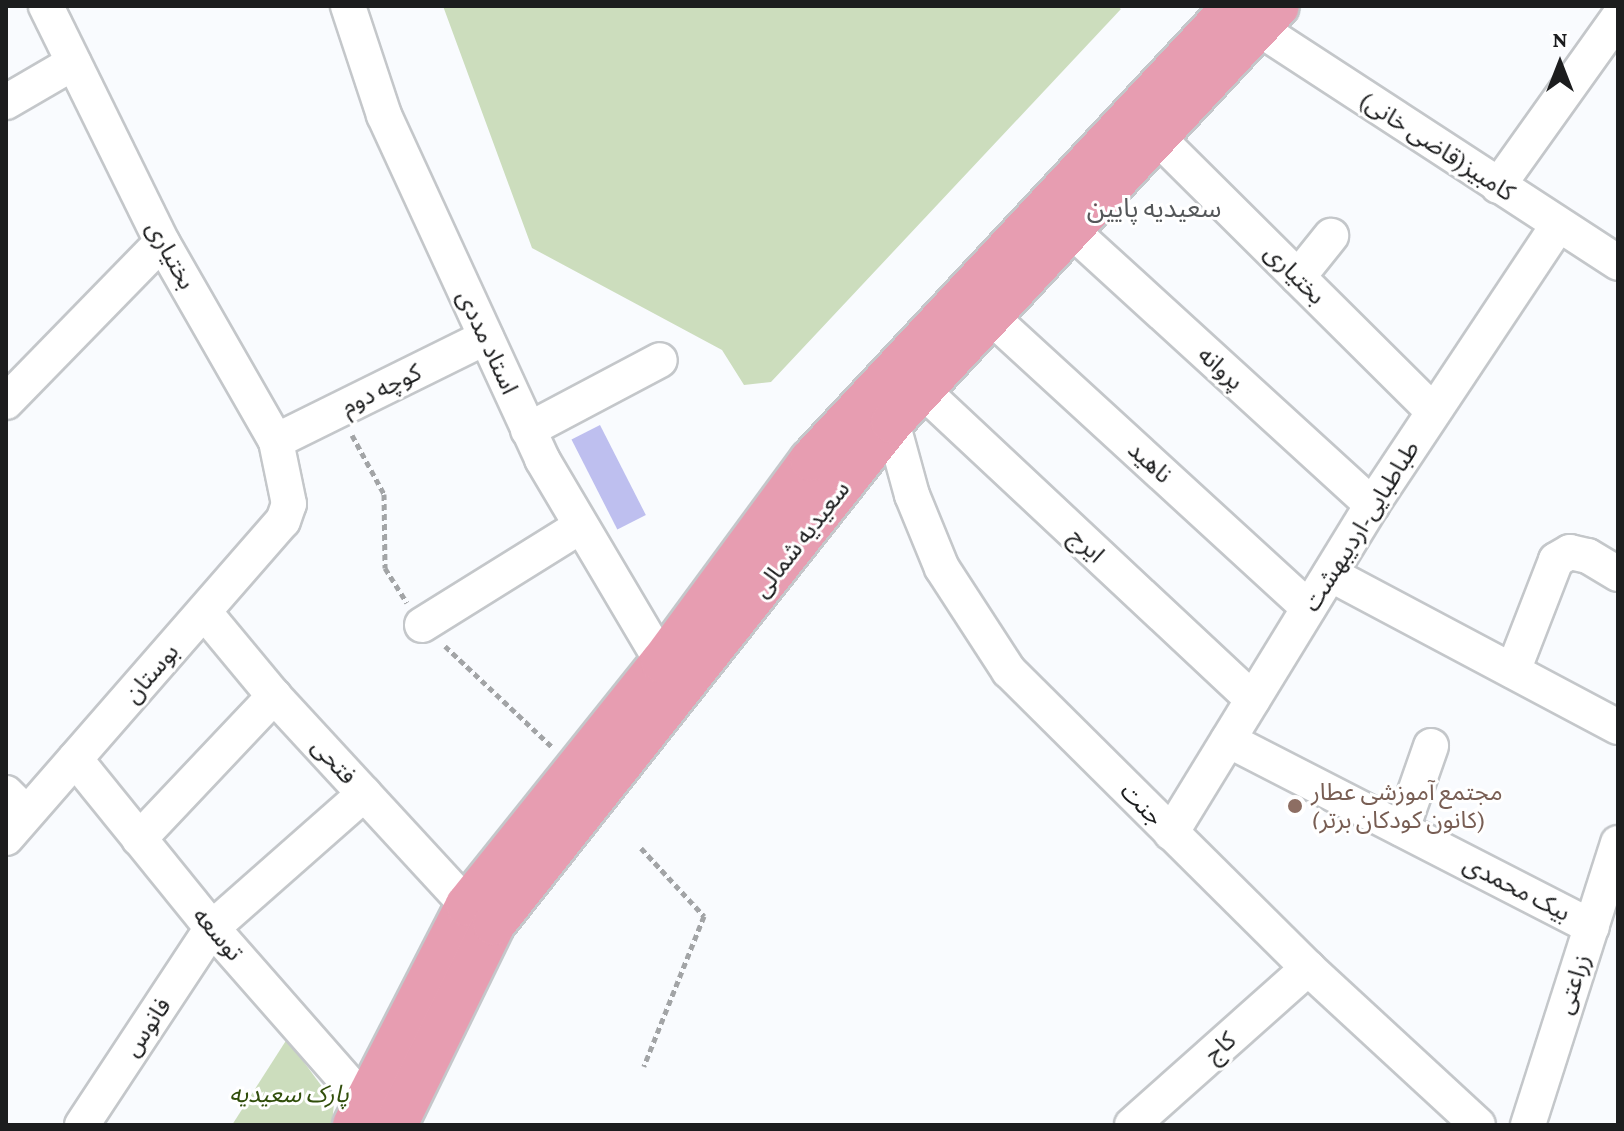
<!DOCTYPE html>
<html>
<head>
<meta charset="utf-8">
<style>
	body { margin:0 }
	#map { position:relative; width:1624px; height:1131px; overflow:hidden; background:#f9fbfe; font-family:"Crimson Pro","Noto Sans Arabic",serif }
	div>[style] { position:absolute }
	[style*='--x'] { left:calc(var(--x)*1px); top:calc(var(--y)*1px); width:calc(var(--w)*1px); rotate:calc(var(--a)*1deg) }
	.green>* { inset:0; background:#ccddbd }
	.building>* { inset:0; background:#bebfef; transform-origin:0 0 }
	.path>* { height:5px; margin-top:-2.5px; transform-origin:0; background:repeating-linear-gradient(90deg,#a2a4a6 0 6px,transparent 0 10px) }
	.roads { filter:drop-shadow(2px 0 #c4c7ca) drop-shadow(-2px 0 #c4c7ca) drop-shadow(0 2px #c4c7ca) drop-shadow(0 -2px #c4c7ca) }
	.minor>* { height:34px; margin:-17px; padding:0 17px; transform-origin:17px; border-radius:17px; background:#fff }
	.major>* { height:42px; margin:-21px; padding:0 21px; transform-origin:21px; border-radius:21px; background:#e79db1 }
	.dots>* { width:22px; height:22px; translate:-50% -50%; box-sizing:border-box; border:4px solid #fff; border-radius:50% }
	span { translate:-50% -50%; white-space:nowrap; text-align:center; line-height:1.15; -webkit-text-stroke:6px #fff; paint-order:stroke }
	.street-label { font-size:24px; color:#1c1d1e }
	.education-label { font-size:24px; color:#785e54 }
	.left { translate:0 -50%; text-align:left }
	.park-label { font-size:24px; color:#314e0b; font-style:italic }
	.neighbourhood-label { font-size:26px; color:#545759 }
	.frame { position:absolute; inset:0; border:8px solid #1c1d1e; pointer-events:none }
	.north { position:absolute; left:1520px; top:24px; width:80px; height:80px; -webkit-text-stroke:6px #fff; paint-order:stroke; rotate:0deg; font-size:22px; font-weight:700; line-height:32px; text-align:center; color:#1c1d1e }
	.north::after { content:''; display:block; margin:auto; width:28px; height:36px; background:#1c1d1e; clip-path:polygon(50% 0,100% 100%,50% 72%,0 100%) }
</style>
</head>
<body>
<div id="map">
	<div class="green">
		<i style="clip-path:polygon(443px 6px,1117px 6px,1121px 9px,771px 382px,744px 385px,722px 350px,532px 248px)"></i>
		<i style="clip-path:polygon(287px 1039px,334px 1103px,332px 1125px,232px 1125px)"></i>
	</div>
	<div class="building">
		<i style="left:600px;top:425px;width:101px;height:32px;rotate:63deg"></i>
	</div>
	<div class="path">
		<i style="--x:352;--y:435;--w:67;--a:61.5"></i>
		<i style="--x:384;--y:494;--w:74;--a:89.2"></i>
		<i style="--x:385;--y:568;--w:41;--a:57.8"></i>
		<i style="--x:445;--y:646;--w:146;--a:43.3"></i>
		<i style="--x:641;--y:848;--w:93;--a:47.2"></i>
		<i style="--x:704;--y:916;--w:162;--a:111.8"></i>
	</div>
	<div class="roads">
		<div class="minor">
			<i style="--x:348;--y:6;--w:115;--a:71.7"></i>
			<i style="--x:384;--y:115;--w:379;--a:65.3"></i>
			<i style="--x:542;--y:459;--w:236;--a:59.4"></i>
			<i style="--x:1258;--y:28;--w:430;--a:33.1"></i>
			<i style="--x:6;--y:102;--w:78;--a:-30.2"></i>
			<i style="--x:1157;--y:137;--w:389;--a:44.8"></i>
			<i style="--x:1498;--y:186;--w:206;--a:-54.5"></i>
			<i style="--x:1071;--y:230;--w:408;--a:42.4"></i>
			<i style="--x:1298;--y:277;--w:53;--a:-51.2"></i>
			<i style="--x:990;--y:316;--w:432;--a:42.5"></i>
			<i style="--x:922;--y:390;--w:453;--a:43.1"></i>
			<i style="--x:6;--y:402;--w:223;--a:-45.7"></i>
			<i style="--x:892;--y:422;--w:76;--a:74.7"></i>
			<i style="--x:912;--y:495;--w:79;--a:67.7"></i>
			<i style="--x:942;--y:568;--w:123;--a:57"></i>
			<i style="--x:1009;--y:671;--w:421;--a:44.8"></i>
			<i style="--x:1308;--y:968;--w:231;--a:42.7"></i>
			<i style="--x:528;--y:430;--w:149;--a:-27.9"></i>
			<i style="--x:276;--y:441;--w:234;--a:-26.3"></i>
			<i style="--x:1330;--y:574;--w:326;--a:28"></i>
			<i style="--x:205;--y:613;--w:108;--a:50.3"></i>
			<i style="--x:274;--y:696;--w:284;--a:47.3"></i>
			<i style="--x:422;--y:625;--w:187;--a:-31.9"></i>
			<i style="--x:1513;--y:671;--w:119;--a:-68.8"></i>
			<i style="--x:1556;--y:560;--w:16;--a:-30"></i>
			<i style="--x:1570;--y:552;--w:18;--a:13"></i>
			<i style="--x:1588;--y:556;--w:35;--a:31"></i>
			<i style="--x:1228;--y:740;--w:409;--a:27.2"></i>
			<i style="--x:75;--y:759;--w:218;--a:51"></i>
			<i style="--x:212;--y:928;--w:233;--a:48.7"></i>
			<i style="--x:6;--y:793;--w:28;--a:45"></i>
			<i style="--x:1402;--y:829;--w:88;--a:-70.7"></i>
			<i style="--x:1171;--y:833;--w:385;--a:-58.5"></i>
			<i style="--x:1372;--y:505;--w:336;--a:-56.4"></i>
			<i style="--x:6;--y:838;--w:421;--a:-48.9"></i>
			<i style="--x:283;--y:521;--w:18;--a:-71"></i>
			<i style="--x:289;--y:504;--w:64;--a:-101.7"></i>
			<i style="--x:276;--y:441;--w:229;--a:-119.8"></i>
			<i style="--x:162;--y:242;--w:263;--a:-116.2"></i>
			<i style="--x:139;--y:839;--w:197;--a:-46.6"></i>
			<i style="--x:82;--y:1125;--w:236;--a:-56.6"></i>
			<i style="--x:212;--y:928;--w:203;--a:-41.4"></i>
			<i style="--x:1132;--y:1125;--w:236;--a:-41.7"></i>
			<i style="--x:1528;--y:1125;--w:296;--a:-72.3"></i>
		</div>
		<div class="major">
			<i style="--x:354;--y:1125;--w:247;--a:-62.8"></i>
			<i style="--x:467;--y:905;--w:312;--a:-51.3"></i>
			<i style="--x:662;--y:662;--w:251;--a:-53.6"></i>
			<i style="--x:811;--y:460;--w:621;--a:-47.02"></i>
			<i style="--x:396;--y:1125;--w:224;--a:-64"></i>
			<i style="--x:494;--y:924;--w:641;--a:-51.59"></i>
			<i style="--x:892;--y:422;--w:567;--a:-47.14"></i>
		</div>
	</div>
	<div class="dots">
		<i style="left:1295px;top:806px;background:#8d6e63"></i>
	</div>
	<div class="street-label">
		<span style="left:1437px;top:146px;rotate:33deg">کامبیز(قاضی خانی)</span>
		<span style="left:171px;top:255px;rotate:61deg">بختیاری</span>
		<span style="left:1295px;top:274px;rotate:45deg">بختیاری</span>
		<span style="left:488px;top:342px;rotate:65deg">استاد مددی</span>
		<span style="left:1221px;top:368px;rotate:42deg">پروانه</span>
		<span style="left:381px;top:389px;rotate:-26deg">کوچه دوم</span>
		<span style="left:1150px;top:462px;rotate:42deg">ناهید</span>
		<span style="left:1361px;top:526px;rotate:-58deg">طباطبایی-اردیبهشت</span>
		<span style="left:801px;top:539px;rotate:-52deg">سعیدیه شمالی</span>
		<span style="left:1087px;top:545px;rotate:43deg">ایرج</span>
		<span style="left:151px;top:673px;rotate:-49deg">بوستان</span>
		<span style="left:334px;top:761px;rotate:47deg">فتحی</span>
		<span style="left:1142px;top:804px;rotate:45deg">جنت</span>
		<span style="left:1517px;top:888px;rotate:27deg">بیک محمدی</span>
		<span style="left:218px;top:934px;rotate:49deg">توسعه</span>
		<span style="left:1573px;top:984px;rotate:-72deg">زراعتی</span>
		<span style="left:147px;top:1027px;rotate:-56deg">فانوس</span>
		<span style="left:1220px;top:1047px;rotate:-42deg">کاج</span>
	</div>
	<div class="education-label">
		<span class="left" style="left:1311px;top:806px">مجتمع آموزشی عطار<br>(کانون کودکان برتر)</span>
	</div>
	<div class="park-label">
		<span style="left:289px;top:1094px">پارک سعیدیه</span>
	</div>
	<div class="neighbourhood-label">
		<span style="left:1154px;top:209px">سعیدیه پایین</span>
	</div>
	<div class="frame"></div>
	<div class="north">N</div>
</div>
</body>
</html>
